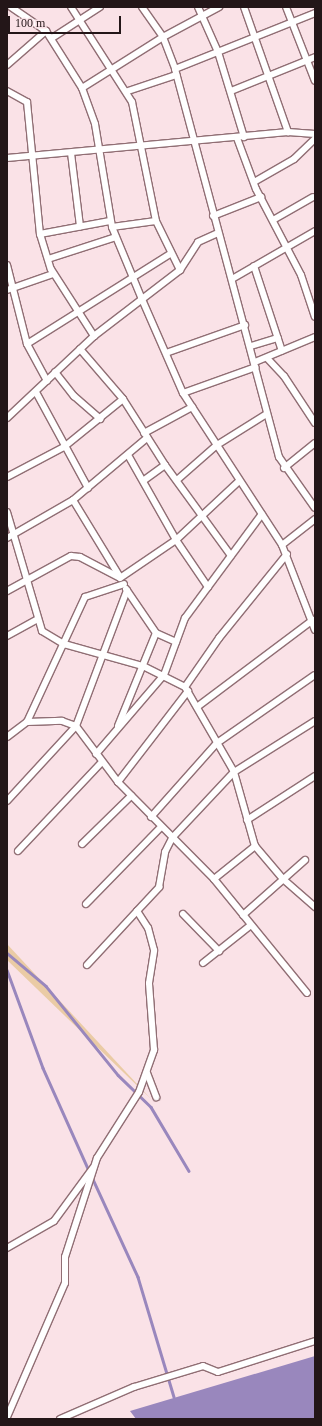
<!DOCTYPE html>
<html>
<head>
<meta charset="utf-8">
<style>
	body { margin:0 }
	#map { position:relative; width:322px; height:1426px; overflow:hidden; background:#fae2e7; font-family:Georgia,serif }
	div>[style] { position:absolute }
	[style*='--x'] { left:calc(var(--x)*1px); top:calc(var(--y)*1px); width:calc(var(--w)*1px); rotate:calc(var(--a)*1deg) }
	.green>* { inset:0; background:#eacba5 }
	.water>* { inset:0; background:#9987bd }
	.stream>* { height:2.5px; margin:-1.25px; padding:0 1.25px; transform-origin:1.25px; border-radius:1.25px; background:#9987bd }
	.roads { filter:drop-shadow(1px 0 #906e74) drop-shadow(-1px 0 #906e74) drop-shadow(0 1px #906e74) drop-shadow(0 -1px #906e74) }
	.street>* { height:6px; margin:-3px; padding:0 3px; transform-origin:3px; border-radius:3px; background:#fff }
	span { translate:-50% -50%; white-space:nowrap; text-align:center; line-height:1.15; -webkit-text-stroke:3px #fae2e7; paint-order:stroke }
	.frame { position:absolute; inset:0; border:8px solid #231618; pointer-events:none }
	.scale { position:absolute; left:8px; top:16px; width:113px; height:18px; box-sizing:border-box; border:2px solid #231618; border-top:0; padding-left:5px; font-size:12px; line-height:14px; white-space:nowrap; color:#231618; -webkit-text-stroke:3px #fae2e7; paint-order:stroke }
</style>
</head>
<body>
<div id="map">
	<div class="green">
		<i style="clip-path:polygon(7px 944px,151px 1099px,7px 960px)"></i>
	</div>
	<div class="water">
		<i style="clip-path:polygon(315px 1356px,315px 1419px,136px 1419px,130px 1411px)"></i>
	</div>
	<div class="stream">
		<i style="--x:7;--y:953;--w:51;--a:40.2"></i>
		<i style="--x:46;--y:986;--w:114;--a:51"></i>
		<i style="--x:118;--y:1075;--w:46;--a:44.1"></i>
		<i style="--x:151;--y:1107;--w:74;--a:59.3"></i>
		<i style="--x:7;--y:970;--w:104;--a:69.8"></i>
		<i style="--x:43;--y:1068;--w:113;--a:65.9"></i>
		<i style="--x:92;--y:1177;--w:110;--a:65.3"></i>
		<i style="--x:138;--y:1277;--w:125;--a:73.3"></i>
	</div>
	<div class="roads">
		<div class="street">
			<i style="--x:11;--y:7;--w:42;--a:34.4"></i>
			<i style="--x:46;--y:31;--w:67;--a:57.7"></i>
			<i style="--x:82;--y:88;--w:38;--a:70"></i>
			<i style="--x:95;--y:124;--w:104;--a:80.6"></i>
			<i style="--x:112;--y:227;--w:76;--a:67.5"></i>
			<i style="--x:141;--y:297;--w:105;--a:66.4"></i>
			<i style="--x:183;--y:393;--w:181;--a:56.9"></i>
			<i style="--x:282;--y:545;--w:91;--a:68.8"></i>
			<i style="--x:71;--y:7;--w:113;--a:57.3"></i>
			<i style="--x:132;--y:102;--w:121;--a:78.6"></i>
			<i style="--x:156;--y:221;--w:55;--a:63.9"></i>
			<i style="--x:142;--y:7;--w:37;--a:55"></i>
			<i style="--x:163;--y:37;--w:34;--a:69"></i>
			<i style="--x:175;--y:69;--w:402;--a:75"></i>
			<i style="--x:279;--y:457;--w:62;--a:54.8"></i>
			<i style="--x:198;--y:7;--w:49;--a:66"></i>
			<i style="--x:218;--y:52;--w:89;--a:73"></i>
			<i style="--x:244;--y:7;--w:133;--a:70.6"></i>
			<i style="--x:286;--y:7;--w:79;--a:68.6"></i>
			<i style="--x:52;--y:38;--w:57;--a:-32.9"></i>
			<i style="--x:7;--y:65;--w:52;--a:-41.1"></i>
			<i style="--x:175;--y:69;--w:151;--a:-21.8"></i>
			<i style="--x:82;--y:88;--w:96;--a:-32.2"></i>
			<i style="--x:163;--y:37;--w:64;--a:-28.2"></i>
			<i style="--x:7;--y:91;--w:23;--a:29"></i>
			<i style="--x:27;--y:102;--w:133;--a:84.4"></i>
			<i style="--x:40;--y:234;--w:37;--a:73"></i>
			<i style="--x:51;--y:269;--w:80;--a:57.3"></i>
			<i style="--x:128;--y:91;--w:51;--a:-18.4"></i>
			<i style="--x:231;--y:91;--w:91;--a:-22"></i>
			<i style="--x:237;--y:138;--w:54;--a:69.6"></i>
			<i style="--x:256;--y:189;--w:97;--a:62.4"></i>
			<i style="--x:301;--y:275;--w:44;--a:71.6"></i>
			<i style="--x:71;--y:153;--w:74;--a:83"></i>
			<i style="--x:7;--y:158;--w:282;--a:-5.3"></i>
			<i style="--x:288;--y:132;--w:27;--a:4"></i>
			<i style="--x:254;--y:182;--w:46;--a:-29.9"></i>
			<i style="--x:294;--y:159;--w:29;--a:-44"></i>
			<i style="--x:213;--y:216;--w:52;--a:-21.6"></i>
			<i style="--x:273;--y:220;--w:46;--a:-29.9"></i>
			<i style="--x:112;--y:227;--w:44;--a:-7.8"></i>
			<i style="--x:40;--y:234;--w:71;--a:-10.5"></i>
			<i style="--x:48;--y:259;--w:71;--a:-17.9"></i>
			<i style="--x:7;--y:265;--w:81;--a:75.8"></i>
			<i style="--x:27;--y:344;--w:42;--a:61.6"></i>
			<i style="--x:254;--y:266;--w:89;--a:71.8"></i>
			<i style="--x:232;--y:279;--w:96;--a:-30"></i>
			<i style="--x:7;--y:290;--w:49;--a:-19.2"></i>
			<i style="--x:27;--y:344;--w:169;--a:-32.2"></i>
			<i style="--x:251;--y:346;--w:28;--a:-17"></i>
			<i style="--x:80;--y:349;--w:66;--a:49.3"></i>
			<i style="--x:123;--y:399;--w:78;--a:57.5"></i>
			<i style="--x:165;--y:465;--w:26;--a:144"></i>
			<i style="--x:166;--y:353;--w:84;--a:-19.5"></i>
			<i style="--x:267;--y:358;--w:25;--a:47"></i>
			<i style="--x:284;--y:376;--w:56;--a:56.6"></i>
			<i style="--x:255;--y:362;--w:65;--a:-22.6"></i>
			<i style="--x:55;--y:372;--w:31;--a:52"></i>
			<i style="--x:74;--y:396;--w:35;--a:41"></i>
			<i style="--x:183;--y:393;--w:77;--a:-19.6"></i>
			<i style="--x:37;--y:394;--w:107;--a:61.5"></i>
			<i style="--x:7;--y:418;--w:120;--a:-43.3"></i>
			<i style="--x:94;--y:336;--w:108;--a:-37.5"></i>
			<i style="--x:180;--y:270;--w:33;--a:-57"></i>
			<i style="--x:198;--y:242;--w:20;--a:-24"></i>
			<i style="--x:144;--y:433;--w:55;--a:-28.4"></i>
			<i style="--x:128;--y:455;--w:98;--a:60.5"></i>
			<i style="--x:176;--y:540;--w:57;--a:55.8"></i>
			<i style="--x:165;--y:465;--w:112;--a:54"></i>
			<i style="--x:284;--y:468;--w:40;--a:-39"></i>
			<i style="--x:7;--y:477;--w:64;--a:-27.8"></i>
			<i style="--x:64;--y:447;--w:76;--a:-39.1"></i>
			<i style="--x:177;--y:480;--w:53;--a:-41.2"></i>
			<i style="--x:217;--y:445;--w:57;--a:-32"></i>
			<i style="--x:73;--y:500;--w:90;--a:58.6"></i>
			<i style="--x:7;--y:512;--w:124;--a:73.6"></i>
			<i style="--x:42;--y:631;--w:26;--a:31"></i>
			<i style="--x:64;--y:644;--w:82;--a:15.6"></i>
			<i style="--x:143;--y:666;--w:47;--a:26.6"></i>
			<i style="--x:185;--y:687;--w:98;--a:60"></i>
			<i style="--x:234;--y:772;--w:77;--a:74.2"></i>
			<i style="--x:255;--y:846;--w:43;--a:49.7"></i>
			<i style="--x:283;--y:879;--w:43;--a:41.2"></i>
			<i style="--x:7;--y:538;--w:76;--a:-29.9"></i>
			<i style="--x:73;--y:500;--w:97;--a:-40"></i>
			<i style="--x:282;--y:545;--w:42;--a:-38.2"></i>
			<i style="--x:126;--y:589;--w:53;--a:55.7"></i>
			<i style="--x:156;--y:633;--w:22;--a:24"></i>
			<i style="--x:7;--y:591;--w:73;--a:-28.7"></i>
			<i style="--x:71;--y:556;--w:9;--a:6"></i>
			<i style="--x:80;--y:557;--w:45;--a:27.7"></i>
			<i style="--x:120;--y:578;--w:68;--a:-34.2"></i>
			<i style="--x:176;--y:540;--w:86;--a:-43.1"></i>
			<i style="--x:7;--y:636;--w:35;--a:-29"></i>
			<i style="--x:185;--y:687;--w:60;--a:-55.2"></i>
			<i style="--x:219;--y:638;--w:108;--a:-51"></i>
			<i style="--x:197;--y:707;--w:145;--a:-36.9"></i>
			<i style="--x:27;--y:722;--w:138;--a:-65.1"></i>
			<i style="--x:85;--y:597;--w:41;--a:-18.4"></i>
			<i style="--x:118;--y:726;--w:100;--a:-67.8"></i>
			<i style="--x:7;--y:737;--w:25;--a:-37"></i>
			<i style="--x:27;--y:722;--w:35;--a:-2"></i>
			<i style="--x:62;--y:721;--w:15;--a:20"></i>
			<i style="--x:76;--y:726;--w:70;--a:53.1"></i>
			<i style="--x:118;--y:782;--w:136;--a:45.3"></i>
			<i style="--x:214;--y:879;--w:147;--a:50.8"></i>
			<i style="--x:96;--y:754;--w:104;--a:-49.3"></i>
			<i style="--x:164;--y:675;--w:61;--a:-69.8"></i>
			<i style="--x:185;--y:618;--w:129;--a:-53.5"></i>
			<i style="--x:118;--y:782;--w:115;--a:-52.4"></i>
			<i style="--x:7;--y:801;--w:102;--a:-47.4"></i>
			<i style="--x:76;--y:726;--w:145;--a:-69.4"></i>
			<i style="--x:151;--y:817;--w:99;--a:-48.3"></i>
			<i style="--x:217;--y:743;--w:119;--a:-34.8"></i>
			<i style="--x:247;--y:820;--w:81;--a:-32.9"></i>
			<i style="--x:82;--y:844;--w:69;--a:-44.4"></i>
			<i style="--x:18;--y:851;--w:122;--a:-46.7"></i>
			<i style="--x:214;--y:879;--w:53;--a:-38.8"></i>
			<i style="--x:86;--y:904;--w:107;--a:-45.8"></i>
			<i style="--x:183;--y:914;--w:52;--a:45.8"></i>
			<i style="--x:243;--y:915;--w:83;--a:-41.6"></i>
			<i style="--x:203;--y:963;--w:61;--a:-38.4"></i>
			<i style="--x:87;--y:965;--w:74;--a:-47.2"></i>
			<i style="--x:147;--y:1073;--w:26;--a:69"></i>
			<i style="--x:7;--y:1248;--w:54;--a:-29.9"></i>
			<i style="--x:54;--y:1221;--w:66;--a:-53.7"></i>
			<i style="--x:7;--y:1417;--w:146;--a:-66.6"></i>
			<i style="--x:65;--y:1283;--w:26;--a:-90"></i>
			<i style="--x:65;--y:1257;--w:104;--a:-72.1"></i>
			<i style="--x:97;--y:1158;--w:78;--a:-57.5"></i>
			<i style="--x:139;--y:1092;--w:45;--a:-70.3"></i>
			<i style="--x:154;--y:1050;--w:67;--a:-94.3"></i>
			<i style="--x:149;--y:983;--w:33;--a:-81"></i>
			<i style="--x:154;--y:950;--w:23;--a:-105"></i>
			<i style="--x:148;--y:928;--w:20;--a:-123"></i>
			<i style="--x:137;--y:911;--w:33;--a:-47"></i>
			<i style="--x:159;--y:887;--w:36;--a:-80"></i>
			<i style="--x:165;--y:852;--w:16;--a:-63"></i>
			<i style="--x:172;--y:838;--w:91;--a:-46.8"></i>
			<i style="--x:234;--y:772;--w:96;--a:-32.2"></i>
			<i style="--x:60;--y:1419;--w:81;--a:-23.4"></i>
			<i style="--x:134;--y:1387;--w:72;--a:-16.9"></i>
			<i style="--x:203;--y:1366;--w:16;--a:22"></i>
			<i style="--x:218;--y:1372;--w:102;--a:-17.7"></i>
		</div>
	</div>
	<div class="frame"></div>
	<div class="scale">100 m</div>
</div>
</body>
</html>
